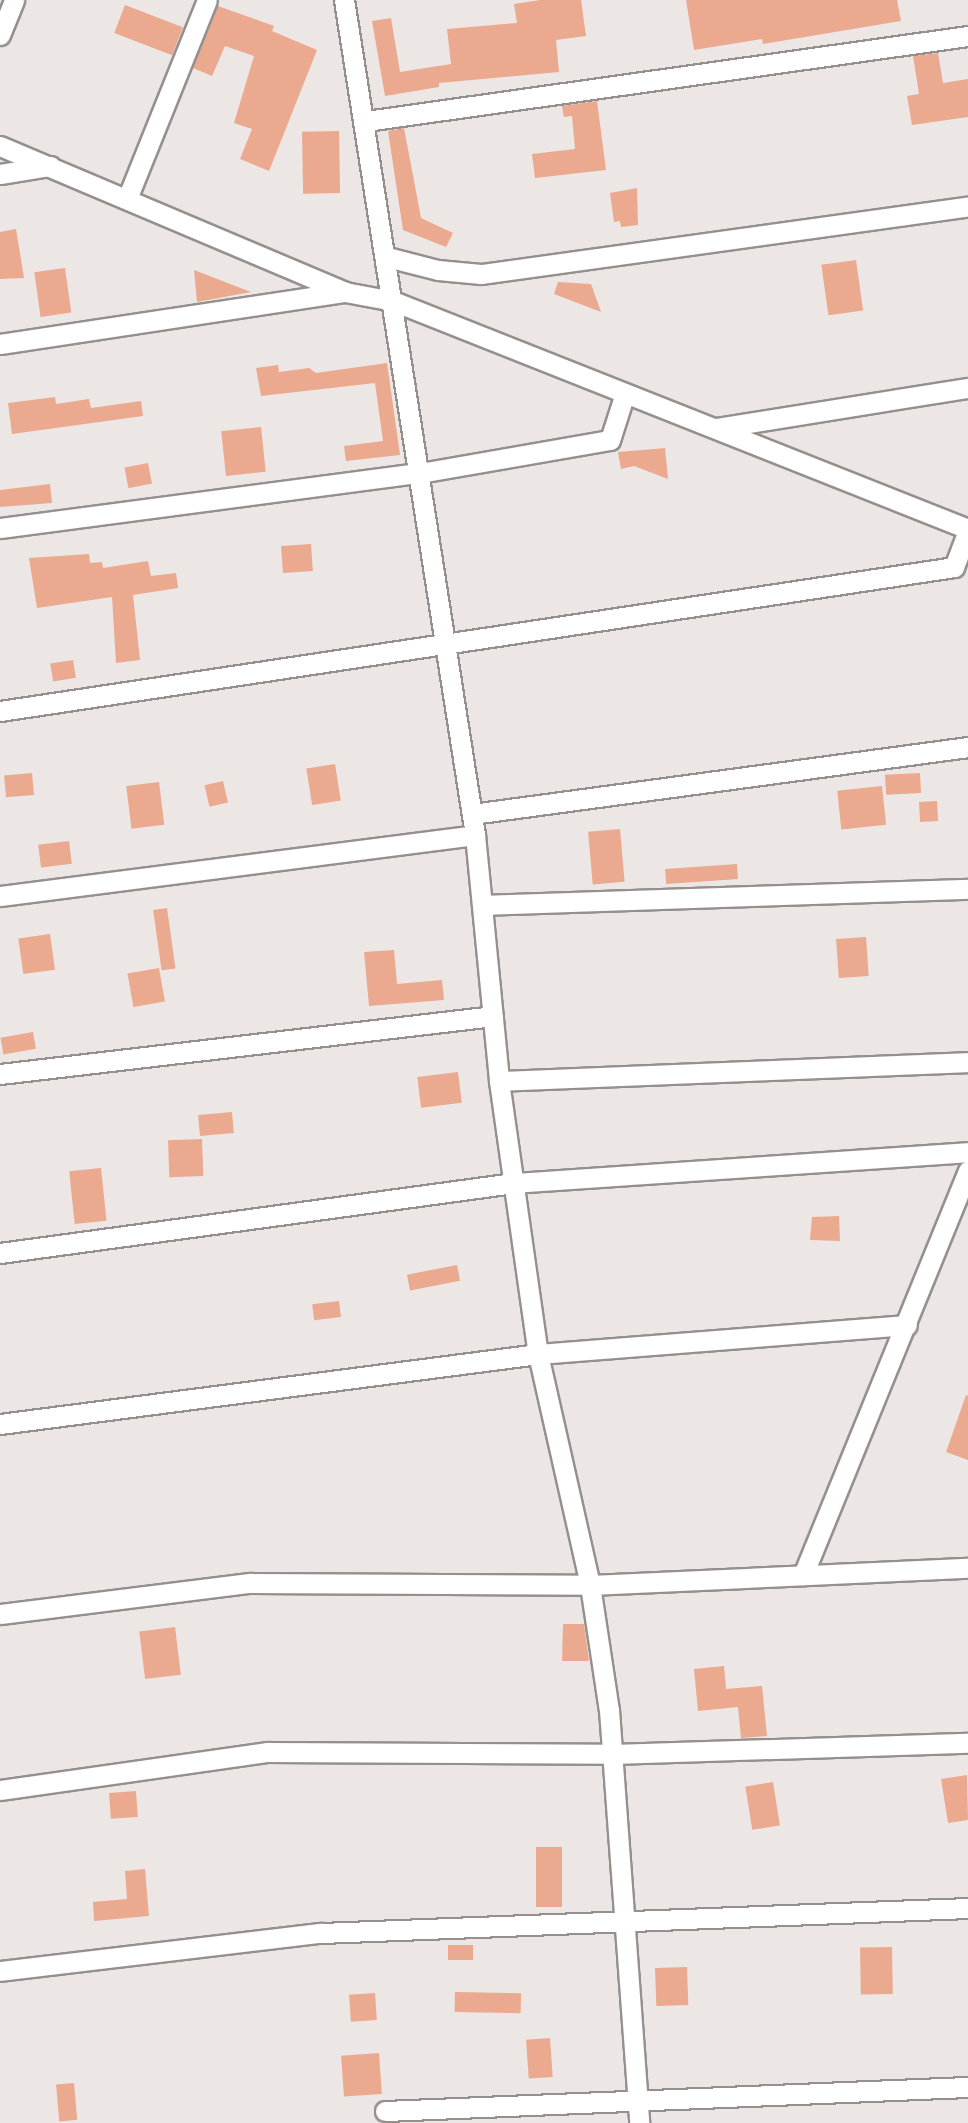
<!DOCTYPE html>
<html>
<head>
<meta charset="utf-8">
<style>
	body { margin:0 }
	#map { position:relative; width:968px; height:2123px; overflow:hidden; background:#ece7e5; font-family:Lato,sans-serif }
	div>[style] { position:absolute }
	[style*='--x'] { left:calc(var(--x)*1px); top:calc(var(--y)*1px); width:calc(var(--w)*1px); rotate:calc(var(--a)*1deg) }
	.building>* { inset:0; background:#eba98f; transform-origin:0 0 }
	.roads { filter:drop-shadow(2px 0 #95908e) drop-shadow(-2px 0 #95908e) drop-shadow(0 2px #95908e) drop-shadow(0 -2px #95908e) }
	.minor>* { height:19px; margin:-9.5px; padding:0 9.5px; transform-origin:9.5px; border-radius:9.5px; background:#fff }
	span { translate:-50% -50%; white-space:nowrap; text-align:center; line-height:1.15; -webkit-text-stroke:5px #ece7e5; paint-order:stroke }
</style>
</head>
<body>
<div id="map">
	<div class="building">
		<i style="clip-path:polygon(540px 0,581px 0,586px 36px,556px 40px,559px 72px,439px 83px,439px 87px,385px 96px,372px 21px,391px 18px,400px 72px,451px 64px,447px 29px,517px 23px,514px 4px)"></i>
		<i style="clip-path:polygon(686px 0,897px 0,901px 21px,763px 44px,762px 39px,694px 50px)"></i>
		<i style="left:125px;top:5px;width:62px;height:30px;rotate:21deg"></i>
		<i style="clip-path:polygon(218px 6px,274px 26px,272px 31px,317px 50px,269px 171px,240px 159px,252px 129px,234px 123px,254px 56px,225px 46px,212px 76px,193px 68px)"></i>
		<i style="clip-path:polygon(938px 53px,943px 83px,968px 79px,968px 117px,912px 125px,907px 96px,919px 94px,913px 56px)"></i>
		<i style="clip-path:polygon(597px 101px,606px 170px,535px 178px,532px 154px,575px 149px,572px 116px,564px 117px,562px 106px)"></i>
		<i style="clip-path:polygon(404px 128px,421px 218px,453px 233px,446px 247px,403px 230px,388px 131px)"></i>
		<i style="left:339px;top:131px;width:62px;height:37px;rotate:89deg"></i>
		<i style="clip-path:polygon(637px 188px,638px 225px,621px 227px,620px 221px,614px 222px,610px 193px)"></i>
		<i style="clip-path:polygon(16px 229px,24px 278px,0 279px,0 232px)"></i>
		<i style="left:856px;top:260px;width:51px;height:35px;rotate:82deg"></i>
		<i style="left:65px;top:268px;width:45px;height:31px;rotate:82deg"></i>
		<i style="clip-path:polygon(194px 270px,251px 292px,197px 302px)"></i>
		<i style="clip-path:polygon(558px 282px,591px 284px,601px 312px,554px 294px)"></i>
		<i style="clip-path:polygon(387px 363px,400px 455px,346px 461px,344px 446px,383px 441px,375px 383px,261px 396px,256px 368px,278px 365px,279px 372px,309px 368px,316px 373px)"></i>
		<i style="clip-path:polygon(55px 397px,56px 404px,89px 399px,91px 408px,141px 401px,143px 416px,12px 434px,8px 403px)"></i>
		<i style="left:261px;top:427px;width:45px;height:40px;rotate:84deg"></i>
		<i style="clip-path:polygon(665px 448px,668px 479px,634px 466px,621px 469px,618px 452px)"></i>
		<i style="left:148px;top:463px;width:21px;height:24px;rotate:79deg"></i>
		<i style="clip-path:polygon(50px 484px,52px 503px,0 507px,0 490px)"></i>
		<i style="left:311px;top:544px;width:27px;height:30px;rotate:86deg"></i>
		<i style="clip-path:polygon(89px 554px,90px 563px,102px 562px,103px 568px,148px 561px,151px 576px,176px 573px,178px 588px,133px 595px,140px 660px,116px 663px,112px 597px,37px 608px,29px 558px)"></i>
		<i style="left:73px;top:660px;width:18px;height:23px;rotate:81deg"></i>
		<i style="left:335px;top:764px;width:37px;height:29px;rotate:81deg"></i>
		<i style="left:32px;top:773px;width:22px;height:28px;rotate:85deg"></i>
		<i style="left:920px;top:773px;width:20px;height:35px;rotate:87deg"></i>
		<i style="left:223px;top:781px;width:22px;height:19px;rotate:77deg"></i>
		<i style="left:159px;top:782px;width:43px;height:33px;rotate:83deg"></i>
		<i style="left:882px;top:786px;width:39px;height:45px;rotate:84deg"></i>
		<i style="left:937px;top:801px;width:20px;height:18px;rotate:87deg"></i>
		<i style="left:620px;top:829px;width:53px;height:32px;rotate:85deg"></i>
		<i style="left:69px;top:841px;width:23px;height:31px;rotate:83deg"></i>
		<i style="left:737px;top:864px;width:15px;height:72px;rotate:86deg"></i>
		<i style="left:167px;top:908px;width:61px;height:14px;rotate:82deg"></i>
		<i style="left:50px;top:934px;width:36px;height:32px;rotate:82deg"></i>
		<i style="left:866px;top:937px;width:39px;height:30px;rotate:86deg"></i>
		<i style="clip-path:polygon(394px 950px,397px 984px,442px 980px,444px 1000px,369px 1006px,364px 952px)"></i>
		<i style="left:159px;top:968px;width:34px;height:32px;rotate:80deg"></i>
		<i style="left:33px;top:1032px;width:17px;height:33px;rotate:80deg"></i>
		<i style="left:458px;top:1072px;width:31px;height:41px;rotate:83deg"></i>
		<i style="left:232px;top:1112px;width:21px;height:34px;rotate:85deg"></i>
		<i style="left:202px;top:1139px;width:37px;height:34px;rotate:88deg"></i>
		<i style="left:101px;top:1168px;width:53px;height:32px;rotate:84deg"></i>
		<i style="clip-path:polygon(839px 1216px,840px 1241px,810px 1240px,812px 1217px)"></i>
		<i style="left:457px;top:1265px;width:16px;height:51px;rotate:79deg"></i>
		<i style="left:339px;top:1301px;width:16px;height:27px;rotate:83deg"></i>
		<i style="clip-path:polygon(966px 1395px,968px 1396px,968px 1460px,946px 1452px)"></i>
		<i style="clip-path:polygon(563px 1624px,584px 1624px,589px 1661px,562px 1661px)"></i>
		<i style="left:175px;top:1627px;width:48px;height:36px;rotate:83deg"></i>
		<i style="clip-path:polygon(724px 1666px,726px 1689px,762px 1686px,767px 1736px,741px 1738px,738px 1707px,698px 1711px,694px 1669px)"></i>
		<i style="clip-path:polygon(967px 1775px,968px 1820px,948px 1823px,941px 1779px)"></i>
		<i style="left:773px;top:1782px;width:44px;height:28px;rotate:81deg"></i>
		<i style="left:136px;top:1791px;width:26px;height:27px;rotate:86deg"></i>
		<i style="left:562px;top:1847px;width:60px;height:26px;rotate:90deg"></i>
		<i style="clip-path:polygon(145px 1869px,149px 1916px,94px 1921px,93px 1902px,127px 1899px,125px 1871px)"></i>
		<i style="left:448px;top:1945px;width:25px;height:15px"></i>
		<i style="left:892px;top:1947px;width:47px;height:32px;rotate:89deg"></i>
		<i style="left:687px;top:1967px;width:38px;height:32px;rotate:88deg"></i>
		<i style="left:455px;top:1992px;width:66px;height:20px;rotate:1deg"></i>
		<i style="left:375px;top:1993px;width:27px;height:26px;rotate:86deg"></i>
		<i style="left:550px;top:2038px;width:39px;height:24px;rotate:86deg"></i>
		<i style="left:379px;top:2053px;width:41px;height:38px;rotate:86deg"></i>
		<i style="left:74px;top:2083px;width:37px;height:18px;rotate:85deg"></i>
	</div>
	<div class="roads">
		<div class="minor">
			<i style="--x:344;--y:0;--w:845;--a:81.08"></i>
			<i style="--x:475;--y:835;--w:247;--a:84.4"></i>
			<i style="--x:499;--y:1081;--w:276;--a:81.9"></i>
			<i style="--x:538;--y:1354;--w:237;--a:77.3"></i>
			<i style="--x:590;--y:1585;--w:126;--a:81.4"></i>
			<i style="--x:609;--y:1710;--w:414;--a:85.8"></i>
			<i style="--x:0;--y:35;--w:38;--a:-68"></i>
			<i style="--x:366;--y:121;--w:608;--a:-8.04"></i>
			<i style="--x:0;--y:146;--w:375;--a:22.9"></i>
			<i style="--x:345;--y:292;--w:49;--a:10.6"></i>
			<i style="--x:393;--y:301;--w:619;--a:21.63"></i>
			<i style="--x:0;--y:174;--w:51;--a:-9.1"></i>
			<i style="--x:127;--y:199;--w:214;--a:-68.1"></i>
			<i style="--x:387;--y:257;--w:53;--a:14.3"></i>
			<i style="--x:438;--y:270;--w:43;--a:5.3"></i>
			<i style="--x:481;--y:274;--w:492;--a:-7.9"></i>
			<i style="--x:0;--y:344;--w:349;--a:-8.6"></i>
			<i style="--x:717;--y:428;--w:254;--a:-9.1"></i>
			<i style="--x:0;--y:528;--w:424;--a:-7.5"></i>
			<i style="--x:420;--y:473;--w:193;--a:-9.9"></i>
			<i style="--x:610;--y:440;--w:49;--a:-72.3"></i>
			<i style="--x:0;--y:711;--w:965;--a:-8.58"></i>
			<i style="--x:954;--y:567;--w:39;--a:-69"></i>
			<i style="--x:472;--y:814;--w:501;--a:-7.69"></i>
			<i style="--x:0;--y:896;--w:479;--a:-7.3"></i>
			<i style="--x:482;--y:905;--w:486;--a:-1.9"></i>
			<i style="--x:0;--y:1074;--w:496;--a:-6.7"></i>
			<i style="--x:499;--y:1081;--w:469;--a:-2.3"></i>
			<i style="--x:0;--y:1253;--w:519;--a:-7.76"></i>
			<i style="--x:514;--y:1183;--w:455;--a:-3.9"></i>
			<i style="--x:0;--y:1424;--w:543;--a:-7.41"></i>
			<i style="--x:538;--y:1354;--w:370;--a:-4.5"></i>
			<i style="--x:803;--y:1575;--w:437;--a:-67.8"></i>
			<i style="--x:0;--y:1614;--w:252;--a:-7.1"></i>
			<i style="--x:250;--y:1583;--w:340;--a:0.3"></i>
			<i style="--x:590;--y:1585;--w:378;--a:-2.6"></i>
			<i style="--x:0;--y:1790;--w:270;--a:-8.1"></i>
			<i style="--x:267;--y:1752;--w:345;--a:0.3"></i>
			<i style="--x:612;--y:1754;--w:356;--a:-1.8"></i>
			<i style="--x:0;--y:1971;--w:323;--a:-6.8"></i>
			<i style="--x:321;--y:1933;--w:647;--a:-2.21"></i>
			<i style="--x:385;--y:2111;--w:583;--a:-2.36"></i>
		</div>
	</div>
</div>
</body>
</html>
